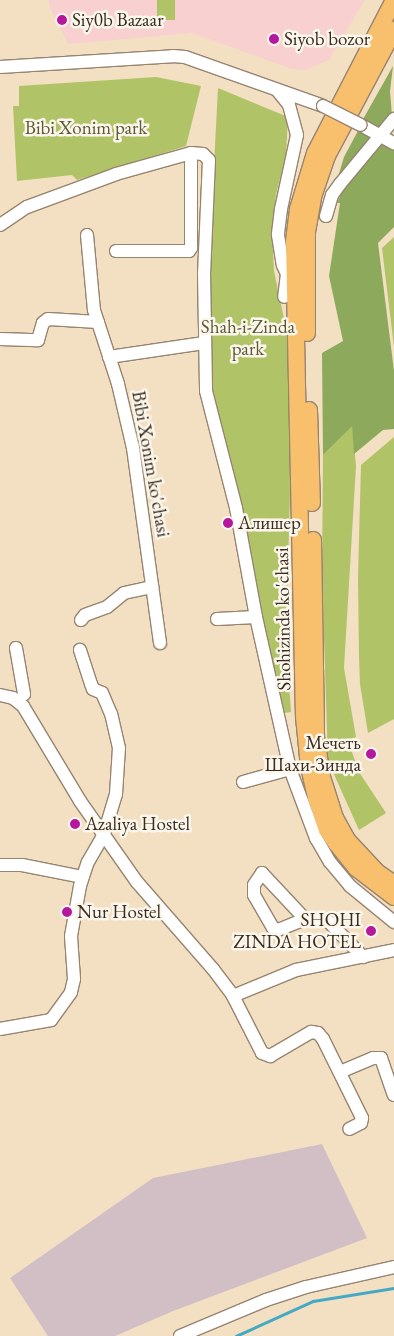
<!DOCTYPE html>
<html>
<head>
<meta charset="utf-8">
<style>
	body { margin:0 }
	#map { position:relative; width:394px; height:1336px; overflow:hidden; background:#f3dfc2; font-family:"EB Garamond",serif }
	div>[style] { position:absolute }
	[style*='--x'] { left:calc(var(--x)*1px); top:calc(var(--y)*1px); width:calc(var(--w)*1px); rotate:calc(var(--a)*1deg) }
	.built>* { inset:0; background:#f7d0cf }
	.industrial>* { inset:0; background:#d2bec5 }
	.green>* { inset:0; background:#b0c367; transform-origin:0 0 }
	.forest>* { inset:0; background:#8ca95c }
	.stream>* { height:2.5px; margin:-1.25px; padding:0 1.25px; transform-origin:1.25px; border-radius:1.25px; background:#44a9c4 }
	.roads { filter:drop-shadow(1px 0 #978470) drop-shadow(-1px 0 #978470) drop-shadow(0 1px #978470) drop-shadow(0 -1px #978470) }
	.minor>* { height:12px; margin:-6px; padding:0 6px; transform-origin:6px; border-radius:6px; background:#fff }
	.major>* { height:16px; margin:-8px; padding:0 8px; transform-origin:8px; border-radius:8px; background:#f8bf6c }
	.bridges { filter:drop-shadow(1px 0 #978470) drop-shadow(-1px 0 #978470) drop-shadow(0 1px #978470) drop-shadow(0 -1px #978470) }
	.minor-bridge>* { height:12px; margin:-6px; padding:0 6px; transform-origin:6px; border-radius:6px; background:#fff }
	.dots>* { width:14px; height:14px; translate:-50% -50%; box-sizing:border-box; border:2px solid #fbf7ec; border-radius:50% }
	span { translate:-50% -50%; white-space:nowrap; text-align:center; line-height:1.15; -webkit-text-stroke:5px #fbf7ec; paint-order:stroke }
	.poi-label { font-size:19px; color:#3b2a1e }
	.left { translate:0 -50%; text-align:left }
	.right { translate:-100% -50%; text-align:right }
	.park-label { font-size:19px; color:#5e5834 }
	.street-label { font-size:19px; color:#3b2a1e }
</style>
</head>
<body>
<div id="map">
	<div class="built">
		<i style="clip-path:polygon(49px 0,365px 0,329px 60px,305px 70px,292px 69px,192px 33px,68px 44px,50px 8px)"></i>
	</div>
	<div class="industrial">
		<i style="clip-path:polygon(322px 1144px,367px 1238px,173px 1311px,115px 1336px,48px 1336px,10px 1278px,153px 1178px)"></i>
	</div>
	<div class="green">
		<i style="left:157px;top:0;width:18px;height:20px"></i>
		<i style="clip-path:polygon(156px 77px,201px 86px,186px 146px,77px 180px,72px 175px,17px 181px,13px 106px,19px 106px,19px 86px)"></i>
		<i style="clip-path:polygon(218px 88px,288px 117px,286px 156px,276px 194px,272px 231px,274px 271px,287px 333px,291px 457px,286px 641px,291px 712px,278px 714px,212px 398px,208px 280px)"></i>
		<i style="clip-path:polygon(394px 237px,394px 347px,382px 248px)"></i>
		<i style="clip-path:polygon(352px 425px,356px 466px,344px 668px,356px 737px,348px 741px,359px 772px,386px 813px,359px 830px,328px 761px,322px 577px,323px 455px)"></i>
		<i style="clip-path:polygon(394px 437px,394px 719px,368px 733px,360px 684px,359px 656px,358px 578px,361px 465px)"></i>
	</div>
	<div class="forest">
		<i style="clip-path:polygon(393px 66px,390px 91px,392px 116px,381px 132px,362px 121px)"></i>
		<i style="clip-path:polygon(359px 129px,375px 137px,335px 187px,344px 157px)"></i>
		<i style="clip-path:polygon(380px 145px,391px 146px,394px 150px,394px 227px,378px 243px,394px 371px,394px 429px,383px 430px,354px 454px,352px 426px,323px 455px,322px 353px,343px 341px,329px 276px,340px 203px,337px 203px,343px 190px)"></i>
	</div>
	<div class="stream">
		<i style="--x:236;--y:1336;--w:85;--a:-24.4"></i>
		<i style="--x:313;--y:1301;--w:82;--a:-9.1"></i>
	</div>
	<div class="roads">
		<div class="minor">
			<i style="--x:0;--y:67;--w:173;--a:-3.6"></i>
			<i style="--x:173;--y:56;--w:12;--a:5"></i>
			<i style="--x:185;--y:57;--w:146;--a:19.5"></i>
			<i style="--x:277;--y:90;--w:19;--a:51"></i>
			<i style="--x:289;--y:105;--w:31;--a:75"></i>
			<i style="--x:297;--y:135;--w:76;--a:102.2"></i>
			<i style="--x:281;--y:209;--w:26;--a:97"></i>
			<i style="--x:278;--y:235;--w:30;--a:81"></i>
			<i style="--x:283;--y:265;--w:10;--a:66"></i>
			<i style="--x:287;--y:274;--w:23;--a:97"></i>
			<i style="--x:361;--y:125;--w:38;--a:29"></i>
			<i style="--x:326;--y:216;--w:22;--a:-74"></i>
			<i style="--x:332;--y:195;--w:14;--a:-54"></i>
			<i style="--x:340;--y:184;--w:85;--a:-50.3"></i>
			<i style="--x:0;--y:225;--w:32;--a:-34"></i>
			<i style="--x:27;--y:207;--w:95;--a:-20.3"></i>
			<i style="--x:116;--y:174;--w:78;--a:-15.6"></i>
			<i style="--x:191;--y:153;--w:12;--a:5"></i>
			<i style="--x:203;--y:154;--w:8;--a:45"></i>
			<i style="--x:209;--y:160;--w:113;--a:92.5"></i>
			<i style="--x:204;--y:273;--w:118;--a:89"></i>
			<i style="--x:206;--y:391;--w:121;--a:75.6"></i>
			<i style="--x:236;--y:508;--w:111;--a:79.6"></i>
			<i style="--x:256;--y:617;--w:156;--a:77.4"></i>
			<i style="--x:290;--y:769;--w:74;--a:69.4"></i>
			<i style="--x:316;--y:838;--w:28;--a:60"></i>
			<i style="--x:330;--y:862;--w:31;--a:50"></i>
			<i style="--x:350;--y:886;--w:57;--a:39.3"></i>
			<i style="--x:87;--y:235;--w:75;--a:84.7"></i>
			<i style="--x:94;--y:310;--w:78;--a:72"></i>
			<i style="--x:118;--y:384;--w:66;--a:76.8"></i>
			<i style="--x:133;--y:448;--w:197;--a:82.1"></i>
			<i style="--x:116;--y:251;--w:73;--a:0"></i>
			<i style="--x:189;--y:251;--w:4;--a:-56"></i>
			<i style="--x:191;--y:248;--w:95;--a:-90"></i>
			<i style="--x:0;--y:339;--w:38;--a:2"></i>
			<i style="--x:38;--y:340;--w:18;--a:-74"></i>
			<i style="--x:43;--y:323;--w:6;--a:-39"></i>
			<i style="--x:48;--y:319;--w:50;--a:3.4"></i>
			<i style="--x:109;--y:357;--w:96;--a:-8.4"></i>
			<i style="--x:217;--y:619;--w:39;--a:-3"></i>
			<i style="--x:81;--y:620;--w:6;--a:-51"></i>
			<i style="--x:85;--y:615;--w:23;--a:-20"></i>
			<i style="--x:107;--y:607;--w:22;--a:-39"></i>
			<i style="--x:124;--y:593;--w:29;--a:-12"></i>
			<i style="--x:16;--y:648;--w:47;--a:80.1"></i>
			<i style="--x:0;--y:695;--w:13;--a:13"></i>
			<i style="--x:13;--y:698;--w:13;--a:39"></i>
			<i style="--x:23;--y:706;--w:111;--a:59"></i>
			<i style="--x:80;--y:801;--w:99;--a:54.9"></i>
			<i style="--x:137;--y:882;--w:116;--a:48.9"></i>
			<i style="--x:213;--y:969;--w:34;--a:53"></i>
			<i style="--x:233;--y:996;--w:64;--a:63"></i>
			<i style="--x:262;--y:1053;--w:9;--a:21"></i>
			<i style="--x:270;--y:1056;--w:48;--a:-30.3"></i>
			<i style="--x:311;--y:1032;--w:7;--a:8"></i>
			<i style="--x:318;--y:1033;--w:8;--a:50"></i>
			<i style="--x:323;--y:1039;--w:88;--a:63.7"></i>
			<i style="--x:362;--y:1118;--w:5;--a:101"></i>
			<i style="--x:361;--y:1123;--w:13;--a:153"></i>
			<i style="--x:243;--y:782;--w:49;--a:-15.5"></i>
			<i style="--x:0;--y:865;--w:22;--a:0"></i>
			<i style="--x:22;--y:865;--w:61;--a:11.3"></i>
			<i style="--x:305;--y:919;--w:63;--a:-133.1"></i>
			<i style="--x:262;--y:873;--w:14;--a:124"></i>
			<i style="--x:254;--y:885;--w:10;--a:90"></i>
			<i style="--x:254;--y:895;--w:38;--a:60"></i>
			<i style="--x:273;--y:928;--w:5;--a:22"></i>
			<i style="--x:278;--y:930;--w:29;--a:-22"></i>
			<i style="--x:305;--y:919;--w:13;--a:-4"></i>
			<i style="--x:318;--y:918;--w:12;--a:20"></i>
			<i style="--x:329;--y:922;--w:49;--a:45.8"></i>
			<i style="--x:233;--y:996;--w:68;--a:-22.4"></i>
			<i style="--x:296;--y:970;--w:100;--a:-11.5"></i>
			<i style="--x:0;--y:1029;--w:52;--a:-10"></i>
			<i style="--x:51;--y:1020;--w:34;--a:-54"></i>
			<i style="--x:71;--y:992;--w:13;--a:-77"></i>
			<i style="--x:74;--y:979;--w:43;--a:-94"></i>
			<i style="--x:71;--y:936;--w:51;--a:-79.8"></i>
			<i style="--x:80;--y:886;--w:25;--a:-72"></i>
			<i style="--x:88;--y:862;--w:32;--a:-60"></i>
			<i style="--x:104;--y:834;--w:42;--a:-73.3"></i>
			<i style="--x:116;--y:794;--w:46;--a:-86.3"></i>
			<i style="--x:119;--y:748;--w:35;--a:-103"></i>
			<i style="--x:111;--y:714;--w:23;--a:-113"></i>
			<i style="--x:102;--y:693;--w:10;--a:-156"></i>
			<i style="--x:93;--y:689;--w:5;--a:-112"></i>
			<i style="--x:91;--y:684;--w:36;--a:-108"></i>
			<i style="--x:340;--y:1072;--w:36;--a:-23"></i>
			<i style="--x:373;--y:1058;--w:8;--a:0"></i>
			<i style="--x:381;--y:1058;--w:39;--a:71"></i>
			<i style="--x:180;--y:1336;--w:93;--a:-22.7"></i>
			<i style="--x:266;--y:1300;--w:42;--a:-18"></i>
			<i style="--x:306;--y:1287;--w:90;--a:-12.8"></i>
		</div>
		<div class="major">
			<i style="--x:394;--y:0;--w:172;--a:117.3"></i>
			<i style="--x:315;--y:153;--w:59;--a:106.9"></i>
			<i style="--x:298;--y:209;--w:32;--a:97"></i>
			<i style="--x:294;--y:241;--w:476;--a:88.8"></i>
			<i style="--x:304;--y:717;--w:50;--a:84.3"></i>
			<i style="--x:309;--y:767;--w:32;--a:77"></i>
			<i style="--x:316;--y:798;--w:34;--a:71"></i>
			<i style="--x:327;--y:830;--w:16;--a:55"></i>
			<i style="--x:336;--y:843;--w:32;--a:51"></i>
			<i style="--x:356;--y:868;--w:48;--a:37.3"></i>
			<i style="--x:307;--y:333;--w:101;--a:-90"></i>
			<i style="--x:307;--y:232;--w:39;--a:-80"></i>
			<i style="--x:314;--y:194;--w:40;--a:-71.1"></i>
			<i style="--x:327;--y:156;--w:143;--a:-62"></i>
			<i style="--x:309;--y:410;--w:93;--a:88.2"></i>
			<i style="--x:313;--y:540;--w:197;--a:89.1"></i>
			<i style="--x:316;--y:737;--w:40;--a:81.5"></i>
			<i style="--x:322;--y:777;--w:43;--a:72.4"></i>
			<i style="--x:335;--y:818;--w:26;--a:61"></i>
			<i style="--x:348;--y:841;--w:42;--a:46.9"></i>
			<i style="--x:377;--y:872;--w:21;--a:35"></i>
		</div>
	</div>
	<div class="bridges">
		<div class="minor-bridge">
			<i style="--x:323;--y:106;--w:42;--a:26.6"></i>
		</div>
	</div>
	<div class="dots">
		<i style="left:62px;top:20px;background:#b5179e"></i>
		<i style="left:274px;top:39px;background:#b5179e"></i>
		<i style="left:228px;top:523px;background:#b5179e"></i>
		<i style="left:371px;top:754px;background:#b5179e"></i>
		<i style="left:75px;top:824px;background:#b5179e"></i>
		<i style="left:67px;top:912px;background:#b5179e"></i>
		<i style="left:371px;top:931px;background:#b5179e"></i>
	</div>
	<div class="poi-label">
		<span class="left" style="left:72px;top:20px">Siy0b Bazaar</span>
		<span class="left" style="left:284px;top:39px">Siyob bozor</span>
		<span class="left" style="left:238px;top:523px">Алишер</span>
		<span class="right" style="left:361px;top:754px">Мечеть<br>Шахи-Зинда</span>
		<span class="left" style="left:85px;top:824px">Azaliya Hostel</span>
		<span class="left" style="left:77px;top:912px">Nur Hostel</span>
		<span class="right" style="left:361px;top:931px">SHOHI<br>ZINDA HOTEL</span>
	</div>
	<div class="park-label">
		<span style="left:86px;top:128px">Bibi Xonim park</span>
		<span style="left:248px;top:338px">Shah-i-Zinda<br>park</span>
	</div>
	<div class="street-label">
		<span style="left:151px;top:464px;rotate:80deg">Bibi Xonim ko'chasi</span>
		<span style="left:283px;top:619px;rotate:-91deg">Shohizinda ko'chasi</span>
	</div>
</div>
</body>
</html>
